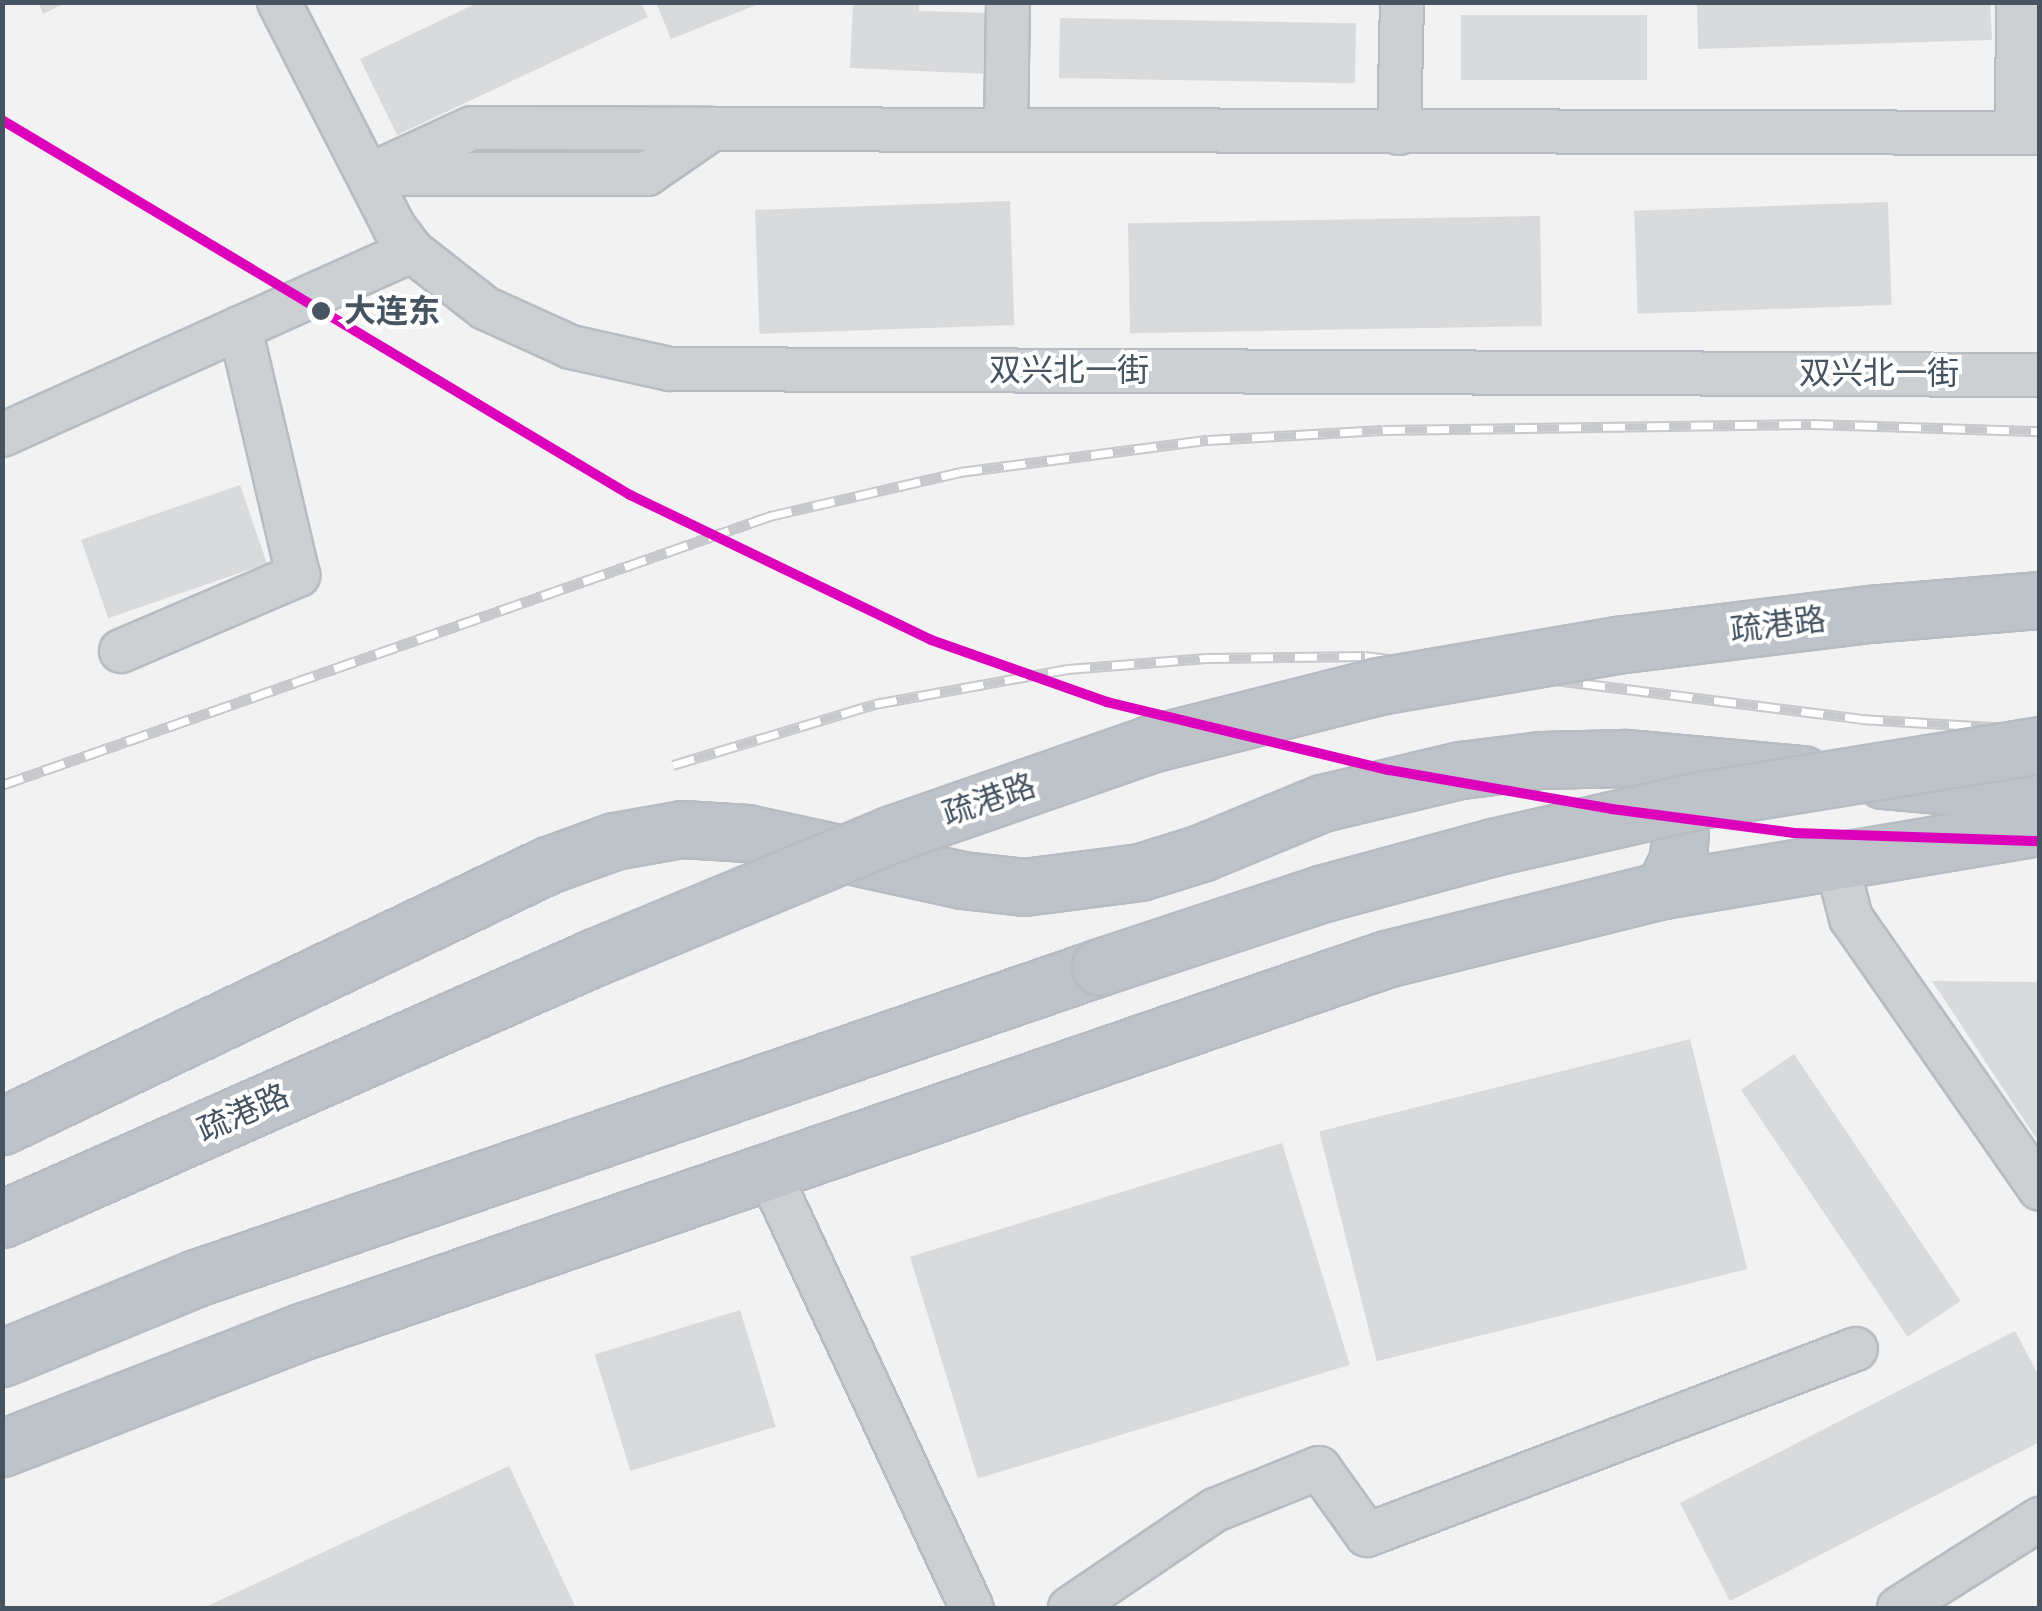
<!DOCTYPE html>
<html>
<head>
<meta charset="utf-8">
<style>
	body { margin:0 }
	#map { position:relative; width:2042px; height:1611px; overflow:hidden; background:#f3f2f2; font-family:"Fira Sans","Noto Sans SC",sans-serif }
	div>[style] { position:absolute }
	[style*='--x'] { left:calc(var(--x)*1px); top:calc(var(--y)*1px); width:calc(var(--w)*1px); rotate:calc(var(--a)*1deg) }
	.building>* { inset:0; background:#d9dadc; transform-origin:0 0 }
	.roads { filter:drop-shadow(2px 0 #b6bcc2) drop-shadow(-2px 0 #b6bcc2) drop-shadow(0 2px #b6bcc2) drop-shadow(0 -2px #b6bcc2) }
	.minor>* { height:42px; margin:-21px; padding:0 21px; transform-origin:21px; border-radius:21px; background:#cdd0d3 }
	.highway>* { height:55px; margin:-27.5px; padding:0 27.5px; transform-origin:27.5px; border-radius:27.5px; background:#bdc3c9 }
	.rail>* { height:11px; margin-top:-5.5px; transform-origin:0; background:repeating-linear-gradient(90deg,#fff 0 22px,#c7c9cc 0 44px); box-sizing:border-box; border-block:2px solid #c7c9cc }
	.bridges { filter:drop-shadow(2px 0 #b6bcc2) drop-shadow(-2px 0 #b6bcc2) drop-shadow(0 2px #b6bcc2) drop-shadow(0 -2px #b6bcc2) }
	.highway-bridge>* { height:55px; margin:-27.5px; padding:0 27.5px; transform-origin:27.5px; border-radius:27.5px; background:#bdc3c9 }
	.metro-1>* { height:10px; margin:-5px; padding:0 5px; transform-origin:5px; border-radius:5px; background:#d0b }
	.dots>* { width:28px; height:28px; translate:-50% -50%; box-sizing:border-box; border:5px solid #fff; border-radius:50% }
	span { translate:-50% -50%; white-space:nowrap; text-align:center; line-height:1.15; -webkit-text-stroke:8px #fff; paint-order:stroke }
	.stop-label { font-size:32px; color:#465461; font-weight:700 }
	.left { translate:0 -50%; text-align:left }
	.street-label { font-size:32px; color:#465461 }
	.frame { position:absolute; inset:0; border:5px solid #465461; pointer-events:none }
</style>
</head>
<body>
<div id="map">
	<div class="building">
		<i style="clip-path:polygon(38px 2px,68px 2px,43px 14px)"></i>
		<i style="clip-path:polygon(479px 2px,641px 2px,648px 17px,397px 135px,360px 59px)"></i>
		<i style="clip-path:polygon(656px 2px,761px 2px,761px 3px,671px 39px)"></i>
		<i style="clip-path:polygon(853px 2px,919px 2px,919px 11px,992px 13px,989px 74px,850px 68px)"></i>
		<i style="clip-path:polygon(1697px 2px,1990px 2px,1992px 40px,1698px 49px)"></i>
		<i style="left:1647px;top:15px;width:65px;height:186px;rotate:90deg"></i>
		<i style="left:1060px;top:18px;width:296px;height:60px;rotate:1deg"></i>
		<i style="left:1010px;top:201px;width:124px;height:255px;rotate:88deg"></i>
		<i style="left:1888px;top:202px;width:103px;height:254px;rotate:88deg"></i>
		<i style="left:1540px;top:216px;width:110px;height:412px;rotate:89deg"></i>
		<i style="left:240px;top:485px;width:83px;height:168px;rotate:71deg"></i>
		<i style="clip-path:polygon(1932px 981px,2040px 982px,2040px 1144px)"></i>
		<i style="left:1690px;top:1039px;width:237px;height:382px;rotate:76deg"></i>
		<i style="left:1794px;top:1054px;width:298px;height:64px;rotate:56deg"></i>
		<i style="left:1282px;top:1143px;width:232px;height:389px;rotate:73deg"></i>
		<i style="left:740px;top:1310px;width:122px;height:152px;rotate:73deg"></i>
		<i style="clip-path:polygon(2015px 1331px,2040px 1378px,2040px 1442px,1730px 1601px,1680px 1503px)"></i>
		<i style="clip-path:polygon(509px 1466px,576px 1608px,203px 1608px)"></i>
	</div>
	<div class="roads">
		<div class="minor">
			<i style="--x:279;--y:2;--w:253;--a:62.9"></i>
			<i style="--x:394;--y:227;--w:30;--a:53"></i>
			<i style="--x:412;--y:251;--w:93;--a:38"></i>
			<i style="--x:485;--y:308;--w:94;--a:24.4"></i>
			<i style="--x:571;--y:347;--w:101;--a:12.5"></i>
			<i style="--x:670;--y:369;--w:1370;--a:0.25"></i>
			<i style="--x:1006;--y:130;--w:128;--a:-89.1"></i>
			<i style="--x:1399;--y:133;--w:131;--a:-88.7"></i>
			<i style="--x:2017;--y:133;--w:131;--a:-89.6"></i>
			<i style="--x:385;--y:168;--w:96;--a:-24.7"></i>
			<i style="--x:472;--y:128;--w:240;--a:0.2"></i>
			<i style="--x:371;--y:174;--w:276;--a:0"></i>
			<i style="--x:647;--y:174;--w:79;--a:-34.7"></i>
			<i style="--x:712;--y:129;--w:1328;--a:0.17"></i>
			<i style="--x:2;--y:435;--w:449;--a:-24.2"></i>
			<i style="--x:121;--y:651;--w:193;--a:-23.2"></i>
			<i style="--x:298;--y:575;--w:254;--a:-103.2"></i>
			<i style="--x:1836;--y:861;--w:59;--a:75.3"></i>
			<i style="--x:1851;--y:918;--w:330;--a:55.1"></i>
			<i style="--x:768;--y:1171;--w:482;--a:65"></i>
			<i style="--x:1070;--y:1608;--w:175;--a:-34.1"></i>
			<i style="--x:1215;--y:1510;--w:112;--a:-22"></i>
			<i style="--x:1319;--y:1468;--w:82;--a:54.4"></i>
			<i style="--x:1367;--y:1535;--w:523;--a:-20.83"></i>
			<i style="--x:1899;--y:1608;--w:167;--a:-32.3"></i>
		</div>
		<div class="highway">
			<i style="--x:1645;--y:769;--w:39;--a:46"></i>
			<i style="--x:1672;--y:797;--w:35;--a:77"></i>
			<i style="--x:1680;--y:831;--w:29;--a:94"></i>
			<i style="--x:1678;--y:860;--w:34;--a:117"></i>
			<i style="--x:1883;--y:780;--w:158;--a:5.1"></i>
			<i style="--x:2;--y:1126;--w:605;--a:-25.55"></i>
			<i style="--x:548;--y:865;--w:70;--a:-20"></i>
			<i style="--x:614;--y:841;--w:69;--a:-10"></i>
			<i style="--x:682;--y:829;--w:65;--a:3.5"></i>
			<i style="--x:747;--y:833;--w:220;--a:12.3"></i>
			<i style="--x:962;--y:880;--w:62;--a:6.4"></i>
			<i style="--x:1024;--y:887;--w:117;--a:-7.4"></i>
			<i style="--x:1140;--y:872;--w:64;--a:-17.3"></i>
			<i style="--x:1201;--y:853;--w:131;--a:-22.5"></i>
			<i style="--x:1322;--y:803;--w:143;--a:-13.4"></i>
			<i style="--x:1461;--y:770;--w:80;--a:-7.2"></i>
			<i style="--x:1540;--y:760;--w:86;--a:-1.3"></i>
			<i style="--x:1626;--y:758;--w:177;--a:5.2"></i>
			<i style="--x:2;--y:1358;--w:210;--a:-22.4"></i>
			<i style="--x:196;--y:1278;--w:956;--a:-18.98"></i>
			<i style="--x:2;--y:1448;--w:321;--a:-21.2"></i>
			<i style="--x:301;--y:1332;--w:1147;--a:-18.97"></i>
			<i style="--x:1386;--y:959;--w:285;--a:-14"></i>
			<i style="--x:1663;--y:890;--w:382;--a:-9.5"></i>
		</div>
	</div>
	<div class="rail">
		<i style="--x:673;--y:765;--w:211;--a:-16.8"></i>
		<i style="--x:875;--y:704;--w:196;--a:-10.3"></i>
		<i style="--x:1068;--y:669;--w:139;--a:-4.5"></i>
		<i style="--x:1207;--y:658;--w:158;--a:-0.7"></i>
		<i style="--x:1365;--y:656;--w:500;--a:7.2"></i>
		<i style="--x:1861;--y:719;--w:179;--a:3.5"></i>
		<i style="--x:2;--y:785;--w:814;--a:-19.3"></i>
		<i style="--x:770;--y:516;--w:195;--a:-13"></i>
		<i style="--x:960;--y:472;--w:250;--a:-7.4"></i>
		<i style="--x:1208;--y:440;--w:175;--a:-3.3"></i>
		<i style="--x:1383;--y:430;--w:428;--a:-0.8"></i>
		<i style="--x:1811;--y:424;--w:229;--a:1.8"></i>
	</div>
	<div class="bridges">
		<div class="highway-bridge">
			<i style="--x:1100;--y:967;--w:236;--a:-18.3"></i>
			<i style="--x:1324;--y:893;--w:175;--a:-15.2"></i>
			<i style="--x:1493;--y:847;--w:212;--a:-12.8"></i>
			<i style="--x:1700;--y:800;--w:344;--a:-9.2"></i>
			<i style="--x:2;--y:1219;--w:648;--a:-23.84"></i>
			<i style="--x:595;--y:957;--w:321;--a:-22.5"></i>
			<i style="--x:892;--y:834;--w:273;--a:-19.2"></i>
			<i style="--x:1150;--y:744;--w:236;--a:-14.2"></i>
			<i style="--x:1379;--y:686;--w:241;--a:-9.8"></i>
			<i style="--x:1616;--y:645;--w:255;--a:-7"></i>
			<i style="--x:1869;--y:614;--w:172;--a:-4.7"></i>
		</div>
	</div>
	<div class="metro-1">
		<i style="--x:2;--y:120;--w:731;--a:30.84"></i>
		<i style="--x:630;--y:495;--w:334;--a:25.7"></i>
		<i style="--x:931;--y:640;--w:187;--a:19.4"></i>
		<i style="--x:1107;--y:702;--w:290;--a:13.6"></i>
		<i style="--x:1389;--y:770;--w:226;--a:9.9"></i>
		<i style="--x:1612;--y:809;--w:184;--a:7.5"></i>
		<i style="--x:1794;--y:833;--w:246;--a:1.9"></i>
	</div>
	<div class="dots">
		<i style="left:321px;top:311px;background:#465461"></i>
	</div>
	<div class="stop-label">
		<span class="left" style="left:344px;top:311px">大连东</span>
	</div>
	<div class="street-label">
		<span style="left:1069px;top:370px">双兴北一街</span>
		<span style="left:1879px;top:373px">双兴北一街</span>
		<span style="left:1778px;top:625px;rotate:-7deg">疏港路</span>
		<span style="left:989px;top:800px;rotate:-19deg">疏港路</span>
		<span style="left:243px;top:1113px;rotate:-24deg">疏港路</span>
	</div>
	<div class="frame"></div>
</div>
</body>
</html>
